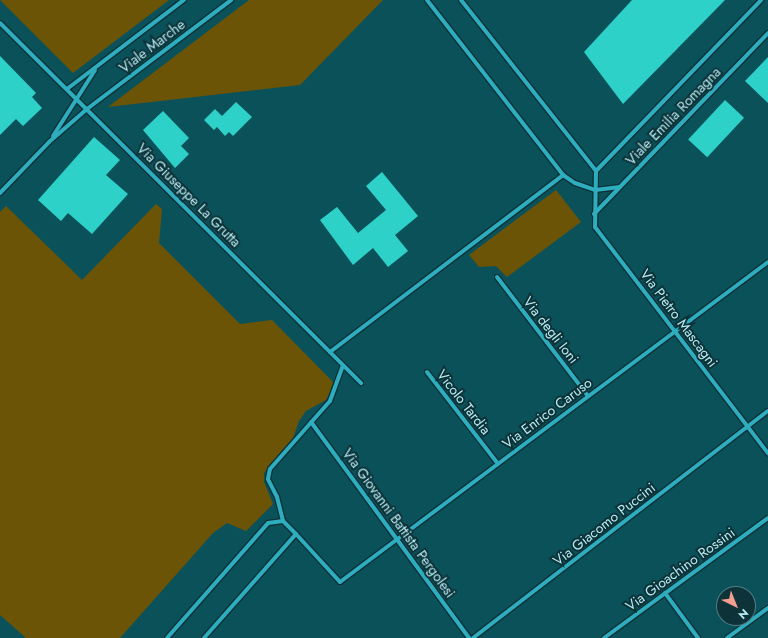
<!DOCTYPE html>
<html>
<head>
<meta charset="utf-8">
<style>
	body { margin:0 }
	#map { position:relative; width:768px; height:638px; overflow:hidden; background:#0b515a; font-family:Jost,sans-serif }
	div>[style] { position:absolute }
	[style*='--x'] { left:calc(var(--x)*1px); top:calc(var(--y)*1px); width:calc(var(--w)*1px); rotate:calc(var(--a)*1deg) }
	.green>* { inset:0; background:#6c5407 }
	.building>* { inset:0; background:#2ed1c8; transform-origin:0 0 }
	.roads { filter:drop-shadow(1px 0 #0d3339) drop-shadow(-1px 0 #0d3339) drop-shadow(0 1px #0d3339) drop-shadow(0 -1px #0d3339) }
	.minor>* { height:4px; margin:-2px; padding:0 2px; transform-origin:2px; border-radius:2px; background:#2eadbf }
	span { translate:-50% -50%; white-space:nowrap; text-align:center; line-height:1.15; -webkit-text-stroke:4px #0d3339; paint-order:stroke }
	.street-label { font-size:14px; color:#b8ecf4 }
	.north { position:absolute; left:716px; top:586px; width:40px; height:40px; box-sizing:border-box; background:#0d3339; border:1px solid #517d84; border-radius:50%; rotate:137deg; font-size:11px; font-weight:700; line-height:16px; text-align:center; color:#b8ecf4 }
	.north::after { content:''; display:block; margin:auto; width:14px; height:18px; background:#f59d90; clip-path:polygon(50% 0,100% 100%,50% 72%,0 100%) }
</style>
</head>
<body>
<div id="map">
	<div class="green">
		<i style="clip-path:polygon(0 0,169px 0,73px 73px)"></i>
		<i style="clip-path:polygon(249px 0,383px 0,300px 85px,108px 107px)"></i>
		<i style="clip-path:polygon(556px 190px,581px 222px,507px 277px,496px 266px,479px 267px,469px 255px)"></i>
		<i style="clip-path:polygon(156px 204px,162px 209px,159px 243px,240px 324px,272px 320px,333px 382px,331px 390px,326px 400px,306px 411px,299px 421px,292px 441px,264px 473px,264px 482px,273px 504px,246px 531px,227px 523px,213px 533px,120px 638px,26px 638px,0 615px,0 212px,6px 206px,82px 280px)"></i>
	</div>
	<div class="building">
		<i style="clip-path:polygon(632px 0,725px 0,623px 104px,584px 52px)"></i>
		<i style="clip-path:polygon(0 56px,36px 93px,32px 97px,42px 108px,23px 126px,16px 119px,0 135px)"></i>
		<i style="clip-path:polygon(768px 57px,768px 103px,745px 81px)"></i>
		<i style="left:725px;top:100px;width:26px;height:54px;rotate:43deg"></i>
		<i style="clip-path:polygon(236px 102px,252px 117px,233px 136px,229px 132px,225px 136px,217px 127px,214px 130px,204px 120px,215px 109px,222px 116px)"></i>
		<i style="clip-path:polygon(163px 111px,189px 138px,181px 146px,189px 154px,175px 168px,143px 130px)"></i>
		<i style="clip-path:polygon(94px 137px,120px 160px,106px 175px,128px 194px,92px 234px,68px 213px,61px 221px,38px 200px)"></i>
		<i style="clip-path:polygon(382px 172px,418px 216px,395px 235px,408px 251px,388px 267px,373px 248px,353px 265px,320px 220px,337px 207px,358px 233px,386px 210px,366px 186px)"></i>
	</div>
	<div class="roads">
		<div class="minor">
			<i style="--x:427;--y:0;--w:222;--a:52.1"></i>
			<i style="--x:563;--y:175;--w:14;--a:34"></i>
			<i style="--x:575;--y:183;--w:21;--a:19"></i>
			<i style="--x:595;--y:190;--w:25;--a:-7"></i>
			<i style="--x:461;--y:0;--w:218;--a:51.7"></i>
			<i style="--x:596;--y:171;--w:56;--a:91"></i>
			<i style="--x:595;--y:227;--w:285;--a:52.6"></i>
			<i style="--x:0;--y:23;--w:510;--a:44.92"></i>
			<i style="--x:67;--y:89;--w:147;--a:-37.3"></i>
			<i style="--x:53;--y:136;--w:78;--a:-57.5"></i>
			<i style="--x:596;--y:171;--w:238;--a:-46"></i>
			<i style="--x:0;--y:193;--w:71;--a:-46.1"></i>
			<i style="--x:49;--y:142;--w:50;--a:-41"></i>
			<i style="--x:87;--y:109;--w:181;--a:-37.1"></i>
			<i style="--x:594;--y:214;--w:251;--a:-46.1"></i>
			<i style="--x:497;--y:277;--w:150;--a:52.6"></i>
			<i style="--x:330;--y:352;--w:293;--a:-37.2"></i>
			<i style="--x:427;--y:372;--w:116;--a:52.3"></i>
			<i style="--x:311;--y:422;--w:268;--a:53.8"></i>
			<i style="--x:283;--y:521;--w:25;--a:-104"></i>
			<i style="--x:277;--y:497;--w:20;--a:-117"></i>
			<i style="--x:268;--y:479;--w:10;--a:-79"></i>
			<i style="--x:270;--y:469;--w:91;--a:-48.6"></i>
			<i style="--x:330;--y:401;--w:38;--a:-70"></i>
			<i style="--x:665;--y:593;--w:56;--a:53.7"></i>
			<i style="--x:167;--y:638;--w:153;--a:-48.7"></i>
			<i style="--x:268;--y:523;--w:15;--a:-8"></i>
			<i style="--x:283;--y:521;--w:18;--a:45"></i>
			<i style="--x:204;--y:638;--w:139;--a:-48.5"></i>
			<i style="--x:296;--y:534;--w:65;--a:47.5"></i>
			<i style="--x:340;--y:582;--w:534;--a:-36.78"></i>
			<i style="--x:473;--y:638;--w:372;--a:-37.6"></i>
			<i style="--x:604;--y:638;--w:203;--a:-36.2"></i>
			<i style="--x:727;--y:638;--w:51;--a:-36.2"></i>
		</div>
	</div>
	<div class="street-label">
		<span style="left:152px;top:46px;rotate:-37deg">Viale Marche</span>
		<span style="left:673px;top:116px;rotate:-46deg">Viale Emilia Romagna</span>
		<span style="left:189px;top:195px;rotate:45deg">Via Giuseppe La Grutta</span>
		<span style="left:679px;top:318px;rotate:53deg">Via Pietro Mascagni</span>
		<span style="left:551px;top:330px;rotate:52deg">Via degli Ioni</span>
		<span style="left:464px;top:402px;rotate:52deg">Vicolo Tardia</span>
		<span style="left:547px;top:413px;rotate:-37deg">Via Enrico Caruso</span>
		<span style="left:399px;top:523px;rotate:54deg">Via Giovanni Battista Pergolesi</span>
		<span style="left:604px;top:524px;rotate:-38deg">Via Giacomo Puccini</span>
		<span style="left:680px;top:569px;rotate:-36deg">Via Gioachino Rossini</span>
	</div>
	<div class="north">N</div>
</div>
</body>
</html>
